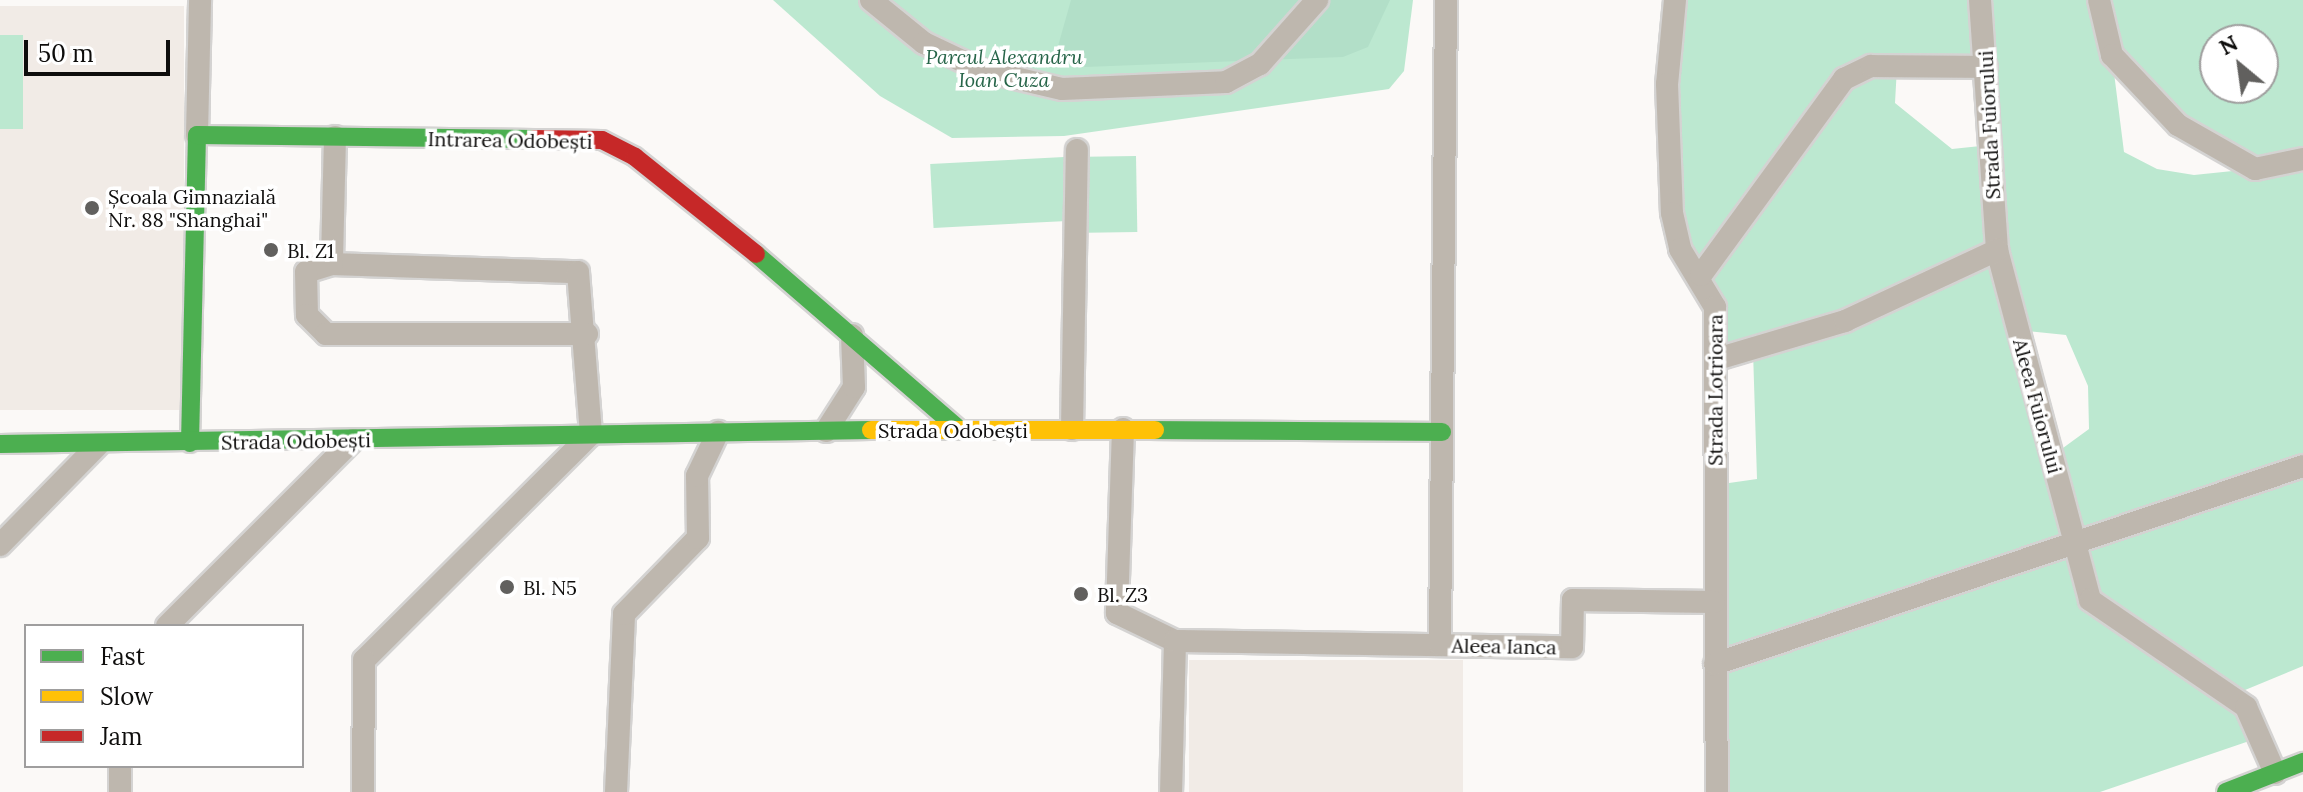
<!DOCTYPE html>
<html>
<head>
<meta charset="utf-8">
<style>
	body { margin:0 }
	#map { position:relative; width:2303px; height:792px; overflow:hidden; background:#fbf9f7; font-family:Lora,serif }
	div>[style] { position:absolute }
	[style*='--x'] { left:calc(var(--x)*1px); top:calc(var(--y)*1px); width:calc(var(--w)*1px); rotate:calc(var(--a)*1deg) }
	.built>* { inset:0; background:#f1ebe6; transform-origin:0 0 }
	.green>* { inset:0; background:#bce8d0; transform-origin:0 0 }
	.forest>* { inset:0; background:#b2dfc8 }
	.roads { filter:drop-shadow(2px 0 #d4d3d2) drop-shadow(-2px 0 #d4d3d2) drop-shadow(0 2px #d4d3d2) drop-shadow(0 -2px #d4d3d2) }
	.street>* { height:22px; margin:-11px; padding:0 11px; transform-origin:11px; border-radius:11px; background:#beb7ae }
	.fast>* { height:18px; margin:-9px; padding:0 9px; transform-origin:9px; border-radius:9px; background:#4caf50 }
	.slow>* { height:18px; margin:-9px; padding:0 9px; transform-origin:9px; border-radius:9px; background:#ffc107 }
	.jam>* { height:18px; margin:-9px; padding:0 9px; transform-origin:9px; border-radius:9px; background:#c62828 }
	.dots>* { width:22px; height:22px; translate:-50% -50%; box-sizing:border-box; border:4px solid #fff; border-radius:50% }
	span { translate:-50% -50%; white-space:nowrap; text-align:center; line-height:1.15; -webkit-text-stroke:7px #fff; paint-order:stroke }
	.park-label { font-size:20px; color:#276549; font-style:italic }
	.street-label { font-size:20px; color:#0e0d0c }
	.poi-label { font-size:20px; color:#0e0d0c }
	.left { translate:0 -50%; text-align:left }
	.legend { position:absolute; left:24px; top:624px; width:280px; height:144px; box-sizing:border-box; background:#fff; border:2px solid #9f9e9e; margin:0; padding:10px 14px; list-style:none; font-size:24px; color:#0e0d0c }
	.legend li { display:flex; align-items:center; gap:16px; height:40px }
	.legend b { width:40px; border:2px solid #9f9e9e }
	.north { position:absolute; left:2199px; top:24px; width:80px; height:80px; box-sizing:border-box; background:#fff; border:2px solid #9f9e9e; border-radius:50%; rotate:331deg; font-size:22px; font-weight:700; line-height:32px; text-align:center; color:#0e0d0c }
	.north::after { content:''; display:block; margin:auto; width:28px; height:36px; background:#61605e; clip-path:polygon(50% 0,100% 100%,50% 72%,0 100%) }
	.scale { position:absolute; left:24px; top:40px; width:146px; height:36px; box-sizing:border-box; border:4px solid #0e0d0c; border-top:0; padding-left:10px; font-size:24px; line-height:28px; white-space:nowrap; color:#0e0d0c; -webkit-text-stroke:6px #fff; paint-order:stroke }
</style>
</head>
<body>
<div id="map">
	<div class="built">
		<i style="left:0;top:6px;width:184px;height:404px"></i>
		<i style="left:1189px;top:660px;width:274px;height:132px"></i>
	</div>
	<div class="green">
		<i style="clip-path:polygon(773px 0,1413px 0,1404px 71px,1389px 89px,1064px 136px,952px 138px,880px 96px)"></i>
		<i style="clip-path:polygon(evenodd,1675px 0,2303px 0,2303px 666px,2233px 695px,2261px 737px,2100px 792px,1717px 792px,1715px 485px,1757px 479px,1753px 351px,1717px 359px,1715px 307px,1680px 249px,1675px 0,2215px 40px,2263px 40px,2263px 88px,2215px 88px,2215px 40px,1675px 0,2112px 57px,2127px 77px,2252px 169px,2194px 175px,2157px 169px,2124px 152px,2112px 57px,1675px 0,1897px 67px,1986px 67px,1990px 145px,1952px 149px,1895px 103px,1897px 67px,1675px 0,2018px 330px,2066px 335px,2088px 386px,2089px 429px,2052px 456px,2018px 330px)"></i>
		<i style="left:0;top:35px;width:23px;height:94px"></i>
		<i style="left:1136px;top:156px;width:76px;height:50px;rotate:89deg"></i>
		<i style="left:1064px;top:157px;width:64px;height:134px;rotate:87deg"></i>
	</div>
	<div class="forest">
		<i style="clip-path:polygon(1071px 0,1390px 0,1368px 47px,1343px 57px,1085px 67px,1058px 46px)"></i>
	</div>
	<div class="roads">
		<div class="street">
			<i style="--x:871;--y:0;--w:68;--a:39.1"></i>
			<i style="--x:924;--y:43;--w:63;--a:25.3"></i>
			<i style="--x:981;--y:70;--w:83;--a:13.2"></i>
			<i style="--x:1062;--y:89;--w:164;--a:-2.4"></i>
			<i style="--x:1226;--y:82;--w:38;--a:-28"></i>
			<i style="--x:1260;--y:64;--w:86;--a:-48.3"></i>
			<i style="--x:1675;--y:0;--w:84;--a:95.4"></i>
			<i style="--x:1667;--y:84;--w:129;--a:87.8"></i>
			<i style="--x:1672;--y:213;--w:37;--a:77"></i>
			<i style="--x:1680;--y:249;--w:68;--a:58.9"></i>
			<i style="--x:1715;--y:307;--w:485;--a:89.8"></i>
			<i style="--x:1980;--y:0;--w:251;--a:86.1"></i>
			<i style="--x:1997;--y:250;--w:362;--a:75.1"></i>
			<i style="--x:2090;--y:600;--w:189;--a:34.4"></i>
			<i style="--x:2246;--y:707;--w:72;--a:66.3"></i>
			<i style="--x:2099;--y:0;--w:57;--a:76.7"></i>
			<i style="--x:2112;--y:55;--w:96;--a:46.7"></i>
			<i style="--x:2178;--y:125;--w:89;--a:29.7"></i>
			<i style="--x:2255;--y:169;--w:49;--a:-11.8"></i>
			<i style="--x:197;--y:135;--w:135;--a:-88.7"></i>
			<i style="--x:335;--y:137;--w:127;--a:91.4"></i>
			<i style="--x:332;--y:264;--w:246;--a:1.9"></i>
			<i style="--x:578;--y:272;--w:163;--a:85.4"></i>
			<i style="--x:591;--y:434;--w:320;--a:135.1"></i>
			<i style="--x:364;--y:660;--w:132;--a:90.4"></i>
			<i style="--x:332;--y:264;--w:27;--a:163"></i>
			<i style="--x:306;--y:272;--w:43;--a:88.7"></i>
			<i style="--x:307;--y:315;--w:27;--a:45"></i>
			<i style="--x:326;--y:334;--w:261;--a:0"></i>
			<i style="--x:1701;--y:275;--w:243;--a:-53.9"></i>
			<i style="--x:1844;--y:79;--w:30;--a:-26"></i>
			<i style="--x:1871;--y:66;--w:115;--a:0.5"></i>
			<i style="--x:1717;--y:359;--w:134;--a:-16.5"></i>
			<i style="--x:1845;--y:321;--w:168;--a:-25"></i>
			<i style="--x:1072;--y:429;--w:279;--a:-89"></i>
			<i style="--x:1123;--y:429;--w:184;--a:91.9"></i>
			<i style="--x:1117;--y:613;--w:64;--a:25.8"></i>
			<i style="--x:1175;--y:641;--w:151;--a:91.5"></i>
			<i style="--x:826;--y:431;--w:52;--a:-57.5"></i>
			<i style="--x:854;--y:387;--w:52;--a:-92.2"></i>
			<i style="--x:0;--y:545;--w:140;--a:-45.6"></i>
			<i style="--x:167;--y:626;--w:263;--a:-45"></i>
			<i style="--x:1175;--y:641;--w:397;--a:0.9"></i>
			<i style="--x:1572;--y:647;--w:47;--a:-88.8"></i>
			<i style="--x:1573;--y:600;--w:141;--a:0.8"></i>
			<i style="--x:1440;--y:645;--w:645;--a:-89.47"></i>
			<i style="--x:1715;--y:664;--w:620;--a:-18.61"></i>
			<i style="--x:120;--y:792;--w:26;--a:-90"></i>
			<i style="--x:616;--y:792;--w:178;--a:-87.4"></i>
			<i style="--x:624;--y:614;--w:106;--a:-45.8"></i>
			<i style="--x:698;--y:538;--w:62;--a:-90.9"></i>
			<i style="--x:697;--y:476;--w:49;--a:-64.5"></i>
		</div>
		<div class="fast">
			<i style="--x:756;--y:254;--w:268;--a:40.8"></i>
			<i style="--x:1155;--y:430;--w:287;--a:0.4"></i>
			<i style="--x:190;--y:443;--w:308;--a:-88.7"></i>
			<i style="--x:197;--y:135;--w:337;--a:0.7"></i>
			<i style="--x:0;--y:444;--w:871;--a:-0.92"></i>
			<i style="--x:2226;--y:792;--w:83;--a:-21.3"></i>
		</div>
		<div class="slow">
			<i style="--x:871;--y:430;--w:284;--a:0"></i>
		</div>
		<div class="jam">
			<i style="--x:534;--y:139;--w:68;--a:0.8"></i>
			<i style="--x:602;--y:140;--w:37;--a:27"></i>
			<i style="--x:635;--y:157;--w:155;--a:38.7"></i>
		</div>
	</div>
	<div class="dots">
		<i style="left:92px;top:208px;background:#61605e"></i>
		<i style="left:271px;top:250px;background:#61605e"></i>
		<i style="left:507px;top:587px;background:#61605e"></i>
		<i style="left:1081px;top:594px;background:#61605e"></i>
	</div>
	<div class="park-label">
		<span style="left:1004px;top:68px">Parcul Alexandru<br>Ioan Cuza</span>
	</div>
	<div class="street-label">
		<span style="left:1989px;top:125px;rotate:-93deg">Strada Fuiorului</span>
		<span style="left:510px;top:140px;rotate:1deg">Intrarea Odobești</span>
		<span style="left:1715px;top:390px;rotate:-90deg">Strada Lotrioara</span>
		<span style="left:2038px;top:406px;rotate:75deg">Aleea Fuiorului</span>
		<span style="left:953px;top:430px">Strada Odobești</span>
		<span style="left:296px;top:441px;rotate:-1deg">Strada Odobești</span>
		<span style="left:1504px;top:646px;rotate:1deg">Aleea Ianca</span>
	</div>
	<div class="poi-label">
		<span class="left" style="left:108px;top:208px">Școala Gimnazială<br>Nr. 88 "Shanghai"</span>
		<span class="left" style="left:287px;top:250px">Bl. Z1</span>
		<span class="left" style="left:523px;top:587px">Bl. N5</span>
		<span class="left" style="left:1097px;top:594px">Bl. Z3</span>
	</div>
	<ul class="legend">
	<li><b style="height:10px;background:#4caf50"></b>Fast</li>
	<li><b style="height:10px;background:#ffc107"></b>Slow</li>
	<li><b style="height:10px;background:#c62828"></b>Jam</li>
	</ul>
	<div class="north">N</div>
	<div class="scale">50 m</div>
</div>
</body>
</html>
